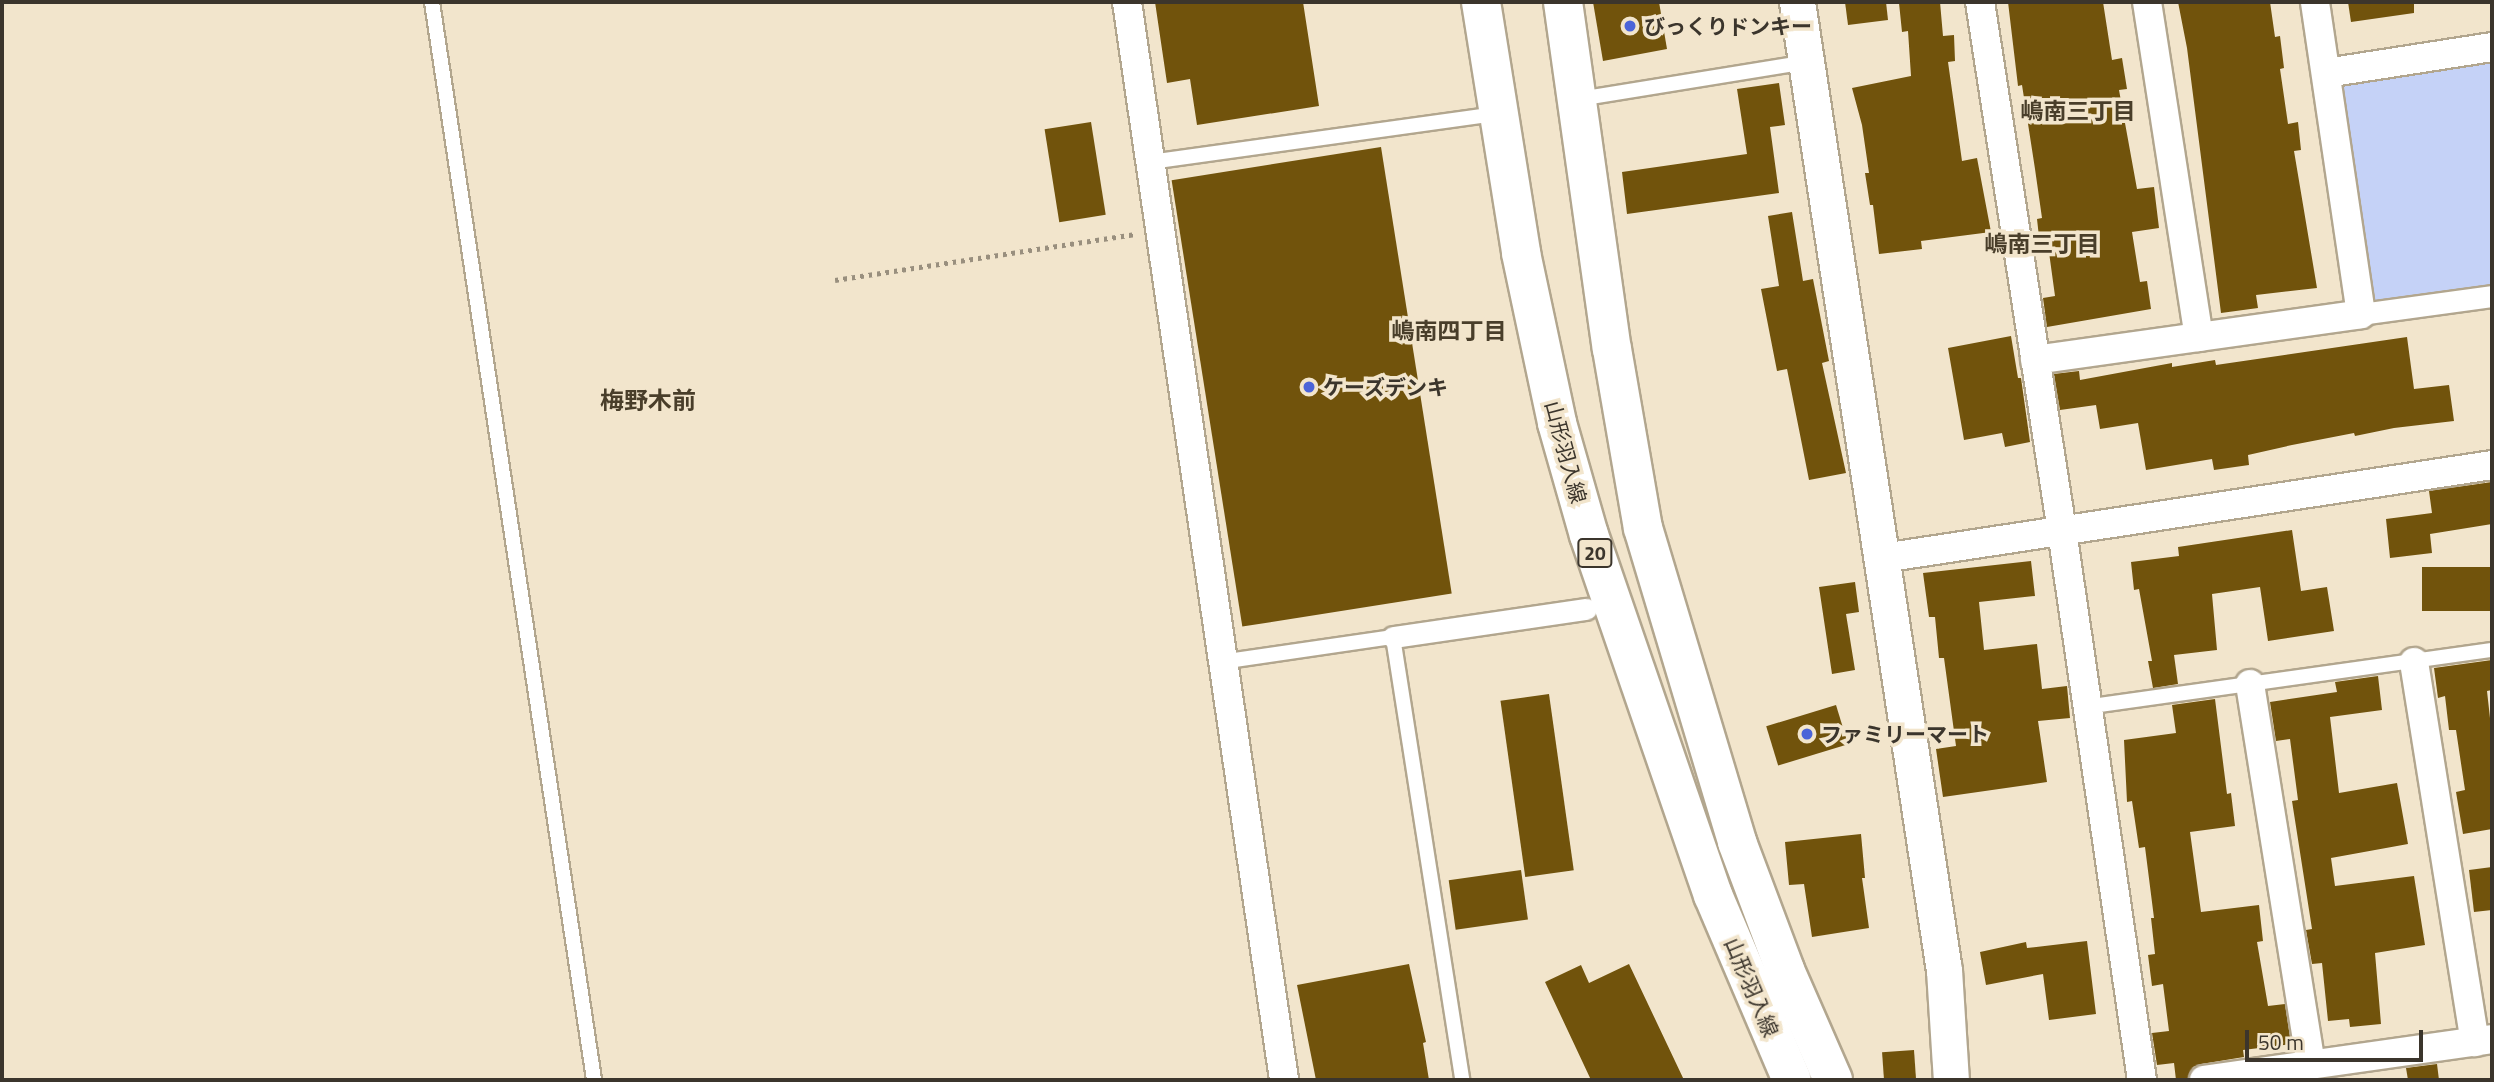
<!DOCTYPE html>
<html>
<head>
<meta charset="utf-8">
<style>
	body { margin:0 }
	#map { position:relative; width:2494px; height:1082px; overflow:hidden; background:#f2e5cc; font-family:"Titillium Web","Noto Sans JP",sans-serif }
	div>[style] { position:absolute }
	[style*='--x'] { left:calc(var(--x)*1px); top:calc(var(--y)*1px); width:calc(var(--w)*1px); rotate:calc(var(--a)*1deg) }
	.green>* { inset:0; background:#c5d2f7 }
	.building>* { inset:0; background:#71530c; transform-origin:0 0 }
	.path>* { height:4.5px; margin-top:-2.25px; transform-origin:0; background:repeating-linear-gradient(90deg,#998f7e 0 3.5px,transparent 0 8.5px) }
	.roads { filter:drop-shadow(2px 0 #b2a68e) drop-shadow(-2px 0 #b2a68e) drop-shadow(0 2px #b2a68e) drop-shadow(0 -2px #b2a68e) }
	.service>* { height:14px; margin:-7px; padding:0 7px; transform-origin:7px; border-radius:7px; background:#fff }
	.pedestrian>* { height:21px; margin:-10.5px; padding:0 10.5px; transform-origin:10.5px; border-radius:10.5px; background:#fff }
	.minor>* { height:28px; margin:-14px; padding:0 14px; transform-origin:14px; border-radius:14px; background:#fff }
	.tertiary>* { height:35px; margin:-17.5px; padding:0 17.5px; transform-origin:17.5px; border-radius:17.5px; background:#fff }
	.primary>* { height:38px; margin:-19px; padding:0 19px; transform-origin:19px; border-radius:19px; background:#fff }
	.dots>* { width:19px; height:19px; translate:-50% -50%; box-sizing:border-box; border:4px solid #f2e5cc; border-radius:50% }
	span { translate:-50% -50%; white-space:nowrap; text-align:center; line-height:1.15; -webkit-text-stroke:7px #f2e5cc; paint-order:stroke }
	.shield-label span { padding:2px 5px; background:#f2e5cc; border:2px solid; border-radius:5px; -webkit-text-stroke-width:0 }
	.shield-label { font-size:19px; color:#3b352c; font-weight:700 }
	.poi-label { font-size:21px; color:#3b352c; font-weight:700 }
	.left { translate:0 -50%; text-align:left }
	.street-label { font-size:21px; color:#3b352c }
	.neighbourhood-label { font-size:23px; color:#493e2a; font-weight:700 }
	.quarter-label { font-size:24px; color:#493e2a; font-weight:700 }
	.frame { position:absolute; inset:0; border:4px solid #3b352c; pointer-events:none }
	.scale { position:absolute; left:2245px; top:1030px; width:178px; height:32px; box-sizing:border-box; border:4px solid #3b352c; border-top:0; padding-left:9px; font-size:21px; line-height:24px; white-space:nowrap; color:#3b352c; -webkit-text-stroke:5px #f2e5cc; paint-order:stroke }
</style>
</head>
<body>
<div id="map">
	<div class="green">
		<i style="clip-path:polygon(2492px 47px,2492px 296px,2361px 314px,2326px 73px)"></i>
	</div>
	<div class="building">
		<i style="clip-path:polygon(1155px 2px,1303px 2px,1319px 106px,1197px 125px,1190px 79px,1167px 83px)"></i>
		<i style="clip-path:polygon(1593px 2px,1659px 2px,1667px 49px,1603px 61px)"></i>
		<i style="clip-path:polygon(1845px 2px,1886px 2px,1888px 20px,1848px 25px)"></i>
		<i style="clip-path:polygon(1940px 2px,1943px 36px,1954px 35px,1955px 61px,1948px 62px,1962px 161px,1977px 158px,1991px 232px,1921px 241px,1922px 249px,1879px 254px,1873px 205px,1870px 205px,1865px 173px,1869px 173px,1862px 125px,1852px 88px,1911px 76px,1908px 31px,1902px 32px,1899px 3px)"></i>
		<i style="clip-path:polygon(2008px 2px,2103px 2px,2112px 60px,2122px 58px,2127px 89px,2119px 90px,2137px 189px,2154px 187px,2159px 228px,2132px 232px,2140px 282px,2147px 281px,2151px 309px,2047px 327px,2043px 298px,2055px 296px,2048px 245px,2040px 246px,2037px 219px,2042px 218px,2035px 169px,2022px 85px,2018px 86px)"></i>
		<i style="clip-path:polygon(2178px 2px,2270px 2px,2275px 37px,2280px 36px,2284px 68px,2280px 69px,2288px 124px,2298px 122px,2301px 150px,2294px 151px,2317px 288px,2256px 295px,2258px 308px,2221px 313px,2187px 48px)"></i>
		<i style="clip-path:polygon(2348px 2px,2414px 2px,2414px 13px,2351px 22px)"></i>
		<i style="clip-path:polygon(1779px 83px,1785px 125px,1770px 127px,1779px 193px,1627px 214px,1622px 172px,1747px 154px,1737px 89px)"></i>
		<i style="left:1091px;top:122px;width:94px;height:47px;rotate:81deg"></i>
		<i style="left:1381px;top:147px;width:452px;height:212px;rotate:81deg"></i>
		<i style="clip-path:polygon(1792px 212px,1803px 281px,1813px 279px,1829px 361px,1822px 363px,1846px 473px,1809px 480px,1787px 369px,1777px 371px,1761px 289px,1779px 286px,1768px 216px)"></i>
		<i style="clip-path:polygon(2011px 336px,2018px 378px,2021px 378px,2030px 442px,2005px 447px,2002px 433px,1964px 440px,1948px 348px)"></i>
		<i style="clip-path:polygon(2407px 337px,2414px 389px,2449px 385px,2454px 421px,2394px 428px,2355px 436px,2354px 433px,2292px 445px,2248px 455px,2249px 465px,2214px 470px,2212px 459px,2146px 470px,2138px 423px,2100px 429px,2096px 405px,2060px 410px,2054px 374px,2079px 371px,2080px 380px,2172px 363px,2172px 367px,2215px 360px,2216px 365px)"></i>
		<i style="clip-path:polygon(2492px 482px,2492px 524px,2430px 534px,2432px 553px,2390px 558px,2386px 519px,2432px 513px,2429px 491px)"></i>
		<i style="clip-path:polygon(2292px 530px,2301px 591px,2327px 587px,2334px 631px,2268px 641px,2260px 587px,2212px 594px,2217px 650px,2174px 655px,2178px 684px,2153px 688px,2148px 661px,2152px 661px,2139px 589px,2134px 590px,2131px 562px,2179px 556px,2178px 547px)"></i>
		<i style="clip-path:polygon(2031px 561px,2035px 596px,1979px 602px,1984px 650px,2037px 644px,2042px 689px,2067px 686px,2070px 718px,2038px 721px,2047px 782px,1943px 797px,1936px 749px,1956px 746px,1944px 658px,1939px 658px,1935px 617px,1929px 617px,1923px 573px)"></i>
		<i style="left:2492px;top:567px;width:44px;height:70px;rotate:90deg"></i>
		<i style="clip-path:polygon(1855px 582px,1859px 612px,1846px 614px,1855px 670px,1832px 674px,1819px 587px)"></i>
		<i style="clip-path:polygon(2492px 660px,2492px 690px,2487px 691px,2492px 736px,2492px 829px,2463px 834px,2456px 792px,2465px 790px,2456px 730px,2449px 730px,2445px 696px,2438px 698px,2434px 668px)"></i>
		<i style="clip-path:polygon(2378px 676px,2382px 710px,2330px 717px,2339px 793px,2397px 783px,2408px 844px,2331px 858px,2335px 886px,2414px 876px,2425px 945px,2375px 953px,2381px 1024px,2350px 1027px,2349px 1019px,2328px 1021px,2322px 963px,2312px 964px,2306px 930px,2312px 929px,2292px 801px,2298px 800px,2290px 739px,2276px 741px,2270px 702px,2337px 692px,2335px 682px)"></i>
		<i style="left:1549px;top:694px;width:178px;height:49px;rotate:82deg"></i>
		<i style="clip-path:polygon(2215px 699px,2227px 794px,2231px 793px,2235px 826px,2190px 832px,2201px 912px,2259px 905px,2263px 941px,2257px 942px,2268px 1006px,2285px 1004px,2291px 1044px,2243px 1050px,2244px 1057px,2201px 1064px,2193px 1067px,2188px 1080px,2176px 1080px,2174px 1063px,2157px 1065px,2152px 1033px,2169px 1031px,2163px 984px,2152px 986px,2148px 955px,2155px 954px,2151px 918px,2154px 918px,2145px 847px,2139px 848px,2132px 801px,2127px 802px,2124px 740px,2176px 733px,2172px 705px)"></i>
		<i style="left:1836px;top:705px;width:41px;height:73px;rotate:73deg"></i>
		<i style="clip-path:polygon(1861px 834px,1865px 878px,1862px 878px,1869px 928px,1812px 937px,1804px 884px,1789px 885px,1785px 842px)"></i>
		<i style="clip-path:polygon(2492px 867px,2492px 910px,2474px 912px,2469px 870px)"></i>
		<i style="left:1521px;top:870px;width:50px;height:73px;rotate:82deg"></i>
		<i style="clip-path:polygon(2087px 941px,2096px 1014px,2049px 1020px,2043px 974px,1986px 985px,1980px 952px,2026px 942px,2027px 948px)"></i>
		<i style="clip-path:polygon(1409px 964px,1426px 1042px,1423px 1043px,1429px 1080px,1316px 1080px,1297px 985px)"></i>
		<i style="clip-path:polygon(1629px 964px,1684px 1080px,1591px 1080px,1545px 982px,1581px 965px,1589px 983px)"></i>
		<i style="left:1914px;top:1050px;width:30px;height:32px;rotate:86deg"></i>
		<i style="clip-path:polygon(2437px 1064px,2439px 1080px,2408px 1080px,2406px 1068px)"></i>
	</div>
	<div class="path">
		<i style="--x:835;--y:280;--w:304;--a:-8.7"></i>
	</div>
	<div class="roads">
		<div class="service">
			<i style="--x:432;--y:2;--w:1090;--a:81.45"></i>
			<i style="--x:1579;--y:99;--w:231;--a:-9.2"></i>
			<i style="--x:1150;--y:162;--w:350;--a:-7.9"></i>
			<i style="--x:1221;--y:662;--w:174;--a:-8.3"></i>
			<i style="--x:1393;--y:637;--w:448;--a:81.1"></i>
			<i style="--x:2085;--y:707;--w:411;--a:-8"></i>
		</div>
		<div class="pedestrian">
			<i style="--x:2361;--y:314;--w:132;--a:-7.8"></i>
			<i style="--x:1393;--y:637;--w:195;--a:-8.3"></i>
		</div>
		<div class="minor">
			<i style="--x:1127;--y:2;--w:1089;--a:81.71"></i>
			<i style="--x:1980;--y:2;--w:535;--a:81.19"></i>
			<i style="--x:2062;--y:531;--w:555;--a:81.71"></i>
			<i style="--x:2147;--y:2;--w:339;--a:81.2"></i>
			<i style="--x:2326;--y:73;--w:168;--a:-8.9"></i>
			<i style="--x:2035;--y:360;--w:329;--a:-8"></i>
			<i style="--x:2361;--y:314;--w:315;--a:-98.4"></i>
			<i style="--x:1883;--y:558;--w:616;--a:-8.68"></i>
			<i style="--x:2414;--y:662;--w:385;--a:80.9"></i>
			<i style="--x:2250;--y:684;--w:385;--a:80.9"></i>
			<i style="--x:2204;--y:1080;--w:291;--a:-8.1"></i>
		</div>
		<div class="tertiary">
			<i style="--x:1797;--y:2;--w:979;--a:81.37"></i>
			<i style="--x:1944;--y:970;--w:110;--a:86.4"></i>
		</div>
		<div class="primary">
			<i style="--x:1481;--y:2;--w:254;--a:80.9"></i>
			<i style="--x:1521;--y:253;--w:174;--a:78"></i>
			<i style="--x:1557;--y:423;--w:116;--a:74.1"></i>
			<i style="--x:1589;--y:535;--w:381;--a:71"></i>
			<i style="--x:1713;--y:895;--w:201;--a:66.9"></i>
			<i style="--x:1563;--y:2;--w:350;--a:82"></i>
			<i style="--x:1612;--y:349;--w:182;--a:80.2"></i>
			<i style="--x:1643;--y:528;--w:328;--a:73.3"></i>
			<i style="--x:1737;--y:842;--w:137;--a:69.4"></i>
			<i style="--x:1785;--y:970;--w:120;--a:66.4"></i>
		</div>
	</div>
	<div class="dots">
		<i style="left:1630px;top:26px;background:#4b64d8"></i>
		<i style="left:1309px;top:387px;background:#4b64d8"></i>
		<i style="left:1807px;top:734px;background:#4b64d8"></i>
	</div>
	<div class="shield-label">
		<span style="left:1595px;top:553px">20</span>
	</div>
	<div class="poi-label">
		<span class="left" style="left:1644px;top:26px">びっくりドンキー</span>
		<span class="left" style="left:1323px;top:387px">ケーズデンキ</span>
		<span class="left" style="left:1821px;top:734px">ファミリーマート</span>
	</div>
	<div class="street-label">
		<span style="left:1566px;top:452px;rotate:75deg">山形羽入線</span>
		<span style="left:1752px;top:987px;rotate:67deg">山形羽入線</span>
	</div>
	<div class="neighbourhood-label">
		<span style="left:2078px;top:111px">嶋南三丁目</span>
		<span style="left:2042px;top:244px">嶋南三丁目</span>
		<span style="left:1449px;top:331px">嶋南四丁目</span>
	</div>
	<div class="quarter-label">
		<span style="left:648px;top:401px">梅野木前</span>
	</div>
	<div class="frame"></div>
	<div class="scale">50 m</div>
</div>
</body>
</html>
